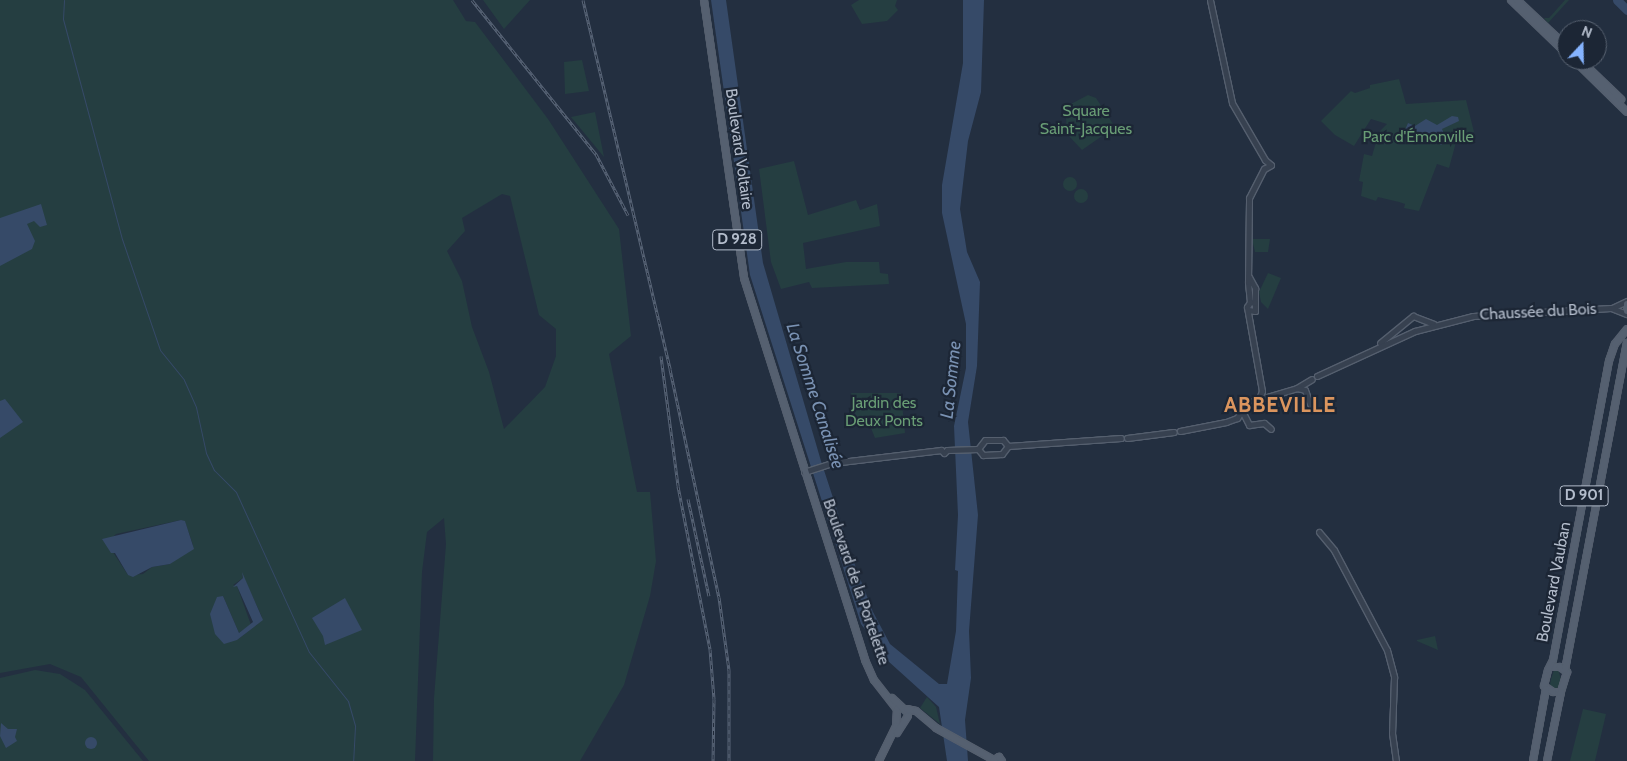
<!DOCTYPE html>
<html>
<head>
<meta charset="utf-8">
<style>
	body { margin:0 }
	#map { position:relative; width:1627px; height:761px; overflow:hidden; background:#232f40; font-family:Cabin,sans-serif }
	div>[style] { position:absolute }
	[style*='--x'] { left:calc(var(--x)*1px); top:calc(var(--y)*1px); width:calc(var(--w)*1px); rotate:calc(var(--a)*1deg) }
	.green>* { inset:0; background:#253e41 }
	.round { border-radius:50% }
	.water>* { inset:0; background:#364a68 }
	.stream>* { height:1px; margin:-0.5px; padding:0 0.5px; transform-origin:0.5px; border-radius:0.5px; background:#364a68 }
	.river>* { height:9px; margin:-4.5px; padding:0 4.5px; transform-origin:4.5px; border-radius:4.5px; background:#364a68 }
	.roads { filter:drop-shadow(1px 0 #555f6e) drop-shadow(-1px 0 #555f6e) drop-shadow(0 1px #555f6e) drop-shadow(0 -1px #555f6e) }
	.tertiary>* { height:5px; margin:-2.5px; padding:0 2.5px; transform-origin:2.5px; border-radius:2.5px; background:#374150 }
	.primary>* { height:6px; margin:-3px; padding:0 3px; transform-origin:3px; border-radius:3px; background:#556070 }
	.rail>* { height:3px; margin-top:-1.5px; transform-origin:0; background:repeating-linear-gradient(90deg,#1c2635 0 4px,#596577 0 8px); box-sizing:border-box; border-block:1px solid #596577 }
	span { translate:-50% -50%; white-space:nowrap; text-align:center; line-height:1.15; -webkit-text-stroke:4.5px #1c2635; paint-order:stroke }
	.shield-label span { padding:1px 4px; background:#1c2635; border:1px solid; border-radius:4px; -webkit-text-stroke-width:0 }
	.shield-label { font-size:15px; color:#b3bccb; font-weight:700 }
	.park-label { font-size:16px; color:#699d75 }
	.street-label { font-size:16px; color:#b3bccb }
	.water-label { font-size:18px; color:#7a92b3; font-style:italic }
	.district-label { font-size:21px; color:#db955e; font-weight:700; letter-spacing:1px }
	.north { position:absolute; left:1557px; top:20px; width:50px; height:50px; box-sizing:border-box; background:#1c2635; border:1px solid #586271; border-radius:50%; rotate:21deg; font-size:14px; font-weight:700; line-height:20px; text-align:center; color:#b3bccb }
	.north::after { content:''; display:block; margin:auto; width:18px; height:22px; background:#85b3fe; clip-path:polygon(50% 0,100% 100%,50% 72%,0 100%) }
</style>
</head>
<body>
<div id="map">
	<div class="green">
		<i style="clip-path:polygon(evenodd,0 0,453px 0,466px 21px,475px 22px,548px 119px,619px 229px,631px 336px,609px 354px,637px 492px,650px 492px,656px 561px,650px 596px,624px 685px,580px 761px,433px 761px,434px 698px,446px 544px,444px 518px,427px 532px,422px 572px,415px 761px,149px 761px,81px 677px,50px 664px,0 673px,0 0,502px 194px,510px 196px,539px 315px,556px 329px,556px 356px,545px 387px,504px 429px,489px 372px,472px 327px,462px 281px,447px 251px,465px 231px,462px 218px,502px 194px,0 0,181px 520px,185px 522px,193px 545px,170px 564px,152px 567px,143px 574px,128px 575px,107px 543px,116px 534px,181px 520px,0 0,242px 574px,262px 617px,259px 623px,237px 640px,214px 629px,214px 624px,223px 596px,239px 633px,251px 625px,237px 586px,233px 585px,243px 578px,242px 574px)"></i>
		<i style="clip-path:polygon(483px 0,530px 0,504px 29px)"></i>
		<i style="clip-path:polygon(859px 0,897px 0,895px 6px,898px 10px,887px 21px,862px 24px,851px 5px)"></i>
		<i style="clip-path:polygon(1565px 0,1569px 0,1548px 23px,1544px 18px,1549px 18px)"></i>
		<i style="clip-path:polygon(582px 60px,589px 91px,565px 94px,564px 62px)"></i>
		<i style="clip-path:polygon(1399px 79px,1406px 104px,1466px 100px,1474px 132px,1458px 135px,1449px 168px,1437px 164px,1419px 211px,1404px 208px,1405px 204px,1399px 202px,1378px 197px,1376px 201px,1361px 196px,1363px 182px,1359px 181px,1364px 154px,1372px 156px,1379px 132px,1387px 124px,1371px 119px,1354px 146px,1335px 135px,1321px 121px,1351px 91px,1355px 93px,1370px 88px,1370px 85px)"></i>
		<i style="clip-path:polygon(1088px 95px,1096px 98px,1115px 127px,1082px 150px,1067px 134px,1066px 117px,1069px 105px)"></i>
		<i style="clip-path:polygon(595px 112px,604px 157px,571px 117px)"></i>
		<i style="clip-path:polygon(794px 161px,808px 215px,856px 200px,860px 210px,877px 204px,880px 226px,803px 243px,806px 269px,846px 262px,879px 262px,880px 273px,888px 274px,889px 284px,812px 288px,809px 282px,781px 289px,771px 262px,759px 169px)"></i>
		<i class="round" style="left:1063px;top:177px;width:14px;height:14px"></i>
		<i class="round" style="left:1074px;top:189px;width:14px;height:14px"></i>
		<i style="clip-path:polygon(1252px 239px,1270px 239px,1268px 252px,1255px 252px)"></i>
		<i style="clip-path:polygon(1268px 273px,1281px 278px,1268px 309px,1261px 302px,1259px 292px)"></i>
		<i style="clip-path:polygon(851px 393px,901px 393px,905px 433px,875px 438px,866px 416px,856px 418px)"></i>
		<i style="clip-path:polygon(1435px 636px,1438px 650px,1417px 641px,1417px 640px)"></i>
		<i style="clip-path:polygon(1558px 669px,1561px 679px,1559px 687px,1554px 689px,1550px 685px,1551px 679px,1554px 670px)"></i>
		<i style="clip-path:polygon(35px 670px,60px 674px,85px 690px,143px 761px,0 761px,0 678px)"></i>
		<i style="clip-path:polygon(927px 697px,936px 707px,940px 724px,920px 708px)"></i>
		<i style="clip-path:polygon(1583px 709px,1606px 714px,1595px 761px,1570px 761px)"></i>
	</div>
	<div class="water">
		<i style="clip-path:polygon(711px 0,726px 0,763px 263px,821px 461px,856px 568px,873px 612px,890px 644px,939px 684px,947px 684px,956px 631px,958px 571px,955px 570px,958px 515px,954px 426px,966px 368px,966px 324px,942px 213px,942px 185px,963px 63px,963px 0,984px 0,981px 92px,968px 141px,960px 209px,967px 252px,980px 282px,977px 366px,968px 422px,978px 515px,969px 631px,971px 678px,965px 720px,968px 761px,947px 761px,939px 707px,888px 661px,861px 624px,750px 275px)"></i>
		<i style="clip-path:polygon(1452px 116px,1458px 117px,1459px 121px,1442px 129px,1447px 141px,1441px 145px,1425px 133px,1410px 133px,1405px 130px,1408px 123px,1415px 126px,1426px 119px,1437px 125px)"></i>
		<i style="clip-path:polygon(41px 204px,47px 225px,40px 227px,34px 221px,27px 224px,35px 241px,32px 249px,0 266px,0 218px)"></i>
		<i style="clip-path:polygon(5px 399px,23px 422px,0 438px,0 401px)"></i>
		<i style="clip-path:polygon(181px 520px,185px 521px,194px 549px,170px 564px,152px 567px,133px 577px,128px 575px,115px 553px,111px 553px,102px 539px)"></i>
		<i style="clip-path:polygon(242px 572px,263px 620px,237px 640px,224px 644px,215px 634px,210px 614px,217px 597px,223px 596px,239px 633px,253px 622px,237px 586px,233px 587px,243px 578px)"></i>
		<i style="clip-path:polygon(345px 598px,362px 630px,325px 645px,323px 636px,312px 618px)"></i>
		<i style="clip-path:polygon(1px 723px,8px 729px,17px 729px,15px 737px,17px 741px,6px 748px,0 736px)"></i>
		<i class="round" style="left:85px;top:737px;width:12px;height:12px"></i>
	</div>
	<div class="stream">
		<i style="--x:64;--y:0;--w:19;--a:93"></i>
		<i style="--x:63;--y:19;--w:228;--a:75"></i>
		<i style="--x:122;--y:239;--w:117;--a:71.1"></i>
		<i style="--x:160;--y:350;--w:38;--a:51"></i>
		<i style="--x:184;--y:380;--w:30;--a:66"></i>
		<i style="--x:196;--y:407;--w:47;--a:77.7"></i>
		<i style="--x:206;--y:453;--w:19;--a:65"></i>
		<i style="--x:214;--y:470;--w:31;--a:45"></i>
		<i style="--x:236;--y:492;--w:176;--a:65.5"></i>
		<i style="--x:309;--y:652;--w:63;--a:51.5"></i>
		<i style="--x:348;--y:701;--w:26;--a:74"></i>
		<i style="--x:355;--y:726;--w:35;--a:93"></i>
	</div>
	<div class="river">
		<i style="--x:1617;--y:0;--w:14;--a:45"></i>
	</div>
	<div class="roads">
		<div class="tertiary">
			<i style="--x:1210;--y:0;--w:105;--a:77.9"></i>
			<i style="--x:1232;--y:103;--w:66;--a:59.9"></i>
			<i style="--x:1264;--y:169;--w:8;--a:-30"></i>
			<i style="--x:1271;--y:165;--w:8;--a:-140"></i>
			<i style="--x:1249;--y:277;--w:13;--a:61"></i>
			<i style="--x:1255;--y:288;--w:15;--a:90"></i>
			<i style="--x:1250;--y:302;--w:20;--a:-96"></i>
			<i style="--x:1248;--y:282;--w:84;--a:-89.3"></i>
			<i style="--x:1249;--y:198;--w:33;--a:-63"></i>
			<i style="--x:1612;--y:308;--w:17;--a:-25"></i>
			<i style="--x:1248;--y:310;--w:7;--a:8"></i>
			<i style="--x:1255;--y:311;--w:8;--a:-90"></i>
			<i style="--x:1255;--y:303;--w:5;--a:-169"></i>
			<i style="--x:1250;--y:302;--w:6;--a:121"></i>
			<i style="--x:1247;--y:307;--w:85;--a:79.9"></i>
			<i style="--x:1262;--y:391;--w:9;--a:111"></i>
			<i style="--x:1380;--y:343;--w:43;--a:-39.3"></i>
			<i style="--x:1413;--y:316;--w:22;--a:21"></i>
			<i style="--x:1317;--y:376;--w:108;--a:-24.7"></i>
			<i style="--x:1415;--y:331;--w:60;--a:-14.5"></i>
			<i style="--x:1473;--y:316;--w:138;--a:-3.3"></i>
			<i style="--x:1611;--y:308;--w:17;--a:21"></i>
			<i style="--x:1297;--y:388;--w:17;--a:-31"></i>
			<i style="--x:1305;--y:390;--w:15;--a:70"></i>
			<i style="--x:1242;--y:411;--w:16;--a:63"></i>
			<i style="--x:1249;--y:425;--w:15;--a:-8"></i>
			<i style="--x:1264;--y:423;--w:9;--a:41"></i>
			<i style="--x:1180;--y:431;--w:47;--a:-11.1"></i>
			<i style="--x:1226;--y:422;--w:12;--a:-20"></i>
			<i style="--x:1237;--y:418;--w:18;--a:-56"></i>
			<i style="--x:1247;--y:403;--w:52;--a:-16.7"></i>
			<i style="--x:1297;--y:388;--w:8;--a:14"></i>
			<i style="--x:1127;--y:438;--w:47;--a:-7.3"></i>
			<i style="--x:1008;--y:446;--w:113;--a:-4"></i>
			<i style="--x:978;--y:449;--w:11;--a:-52"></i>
			<i style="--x:985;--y:440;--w:18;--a:0"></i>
			<i style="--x:1003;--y:440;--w:8;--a:50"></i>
			<i style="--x:978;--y:449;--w:8;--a:50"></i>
			<i style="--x:983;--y:455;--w:19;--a:-3"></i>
			<i style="--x:1002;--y:454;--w:10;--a:-53"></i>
			<i style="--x:941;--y:450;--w:4;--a:45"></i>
			<i style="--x:944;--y:453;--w:4;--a:-45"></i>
			<i style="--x:947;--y:450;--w:31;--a:-2"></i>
			<i style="--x:804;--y:472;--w:29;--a:-18"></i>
			<i style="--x:832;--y:463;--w:110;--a:-6.8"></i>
			<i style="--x:1319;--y:532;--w:23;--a:50"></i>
			<i style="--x:1334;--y:550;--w:113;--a:62.1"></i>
			<i style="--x:1387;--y:650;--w:28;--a:75"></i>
			<i style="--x:1394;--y:677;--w:56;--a:92"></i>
			<i style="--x:1392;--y:733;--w:28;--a:82"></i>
		</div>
		<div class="primary">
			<i style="--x:704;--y:0;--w:281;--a:81.8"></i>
			<i style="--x:744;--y:278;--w:401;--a:72.4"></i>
			<i style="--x:865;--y:660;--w:22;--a:66"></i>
			<i style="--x:874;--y:680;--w:37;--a:52"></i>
			<i style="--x:897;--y:709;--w:17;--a:93"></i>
			<i style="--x:896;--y:726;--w:39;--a:116"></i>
			<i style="--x:1511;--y:0;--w:78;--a:44"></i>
			<i style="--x:1517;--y:0;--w:69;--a:43.2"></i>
			<i style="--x:1574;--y:60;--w:74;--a:44.5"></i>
			<i style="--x:1580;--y:60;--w:57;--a:43.6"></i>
			<i style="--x:1627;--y:304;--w:7;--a:90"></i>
			<i style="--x:1550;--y:667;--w:10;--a:0"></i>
			<i style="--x:1560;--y:667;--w:9;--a:36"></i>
			<i style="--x:1567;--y:672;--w:21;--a:107"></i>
			<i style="--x:1561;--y:692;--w:8;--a:180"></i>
			<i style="--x:1553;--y:692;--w:11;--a:-146"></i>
			<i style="--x:1544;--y:686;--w:16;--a:-76"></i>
			<i style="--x:1548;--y:670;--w:11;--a:-63"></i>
			<i style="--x:1553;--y:660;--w:304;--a:-79.4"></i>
			<i style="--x:1609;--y:361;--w:18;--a:-71"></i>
			<i style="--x:1615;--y:344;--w:19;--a:-51"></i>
			<i style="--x:1565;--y:670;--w:333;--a:-79.3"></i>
			<i style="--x:892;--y:698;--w:22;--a:43"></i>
			<i style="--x:907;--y:709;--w:9;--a:13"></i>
			<i style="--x:916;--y:711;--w:26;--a:40"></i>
			<i style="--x:936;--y:728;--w:66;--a:28.9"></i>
			<i style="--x:897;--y:733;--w:20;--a:-57"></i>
			<i style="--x:994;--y:760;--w:6;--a:-31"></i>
			<i style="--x:999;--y:757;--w:5;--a:53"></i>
			<i style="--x:1533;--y:761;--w:73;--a:-79.8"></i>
			<i style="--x:1547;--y:761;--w:70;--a:-78.5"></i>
		</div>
	</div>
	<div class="rail">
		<i style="--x:472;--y:0;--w:198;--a:51.2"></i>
		<i style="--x:596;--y:154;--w:69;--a:62.3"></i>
		<i style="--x:583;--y:0;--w:379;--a:76.7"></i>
		<i style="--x:670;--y:369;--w:233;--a:77.9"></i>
		<i style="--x:719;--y:597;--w:74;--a:82.2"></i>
		<i style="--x:729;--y:670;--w:91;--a:90"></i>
		<i style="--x:661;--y:356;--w:131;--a:82.5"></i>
		<i style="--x:678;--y:486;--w:166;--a:78.9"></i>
		<i style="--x:710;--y:649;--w:50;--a:85.4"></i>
		<i style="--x:714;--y:699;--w:62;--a:90.9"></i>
		<i style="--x:688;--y:499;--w:99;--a:77.8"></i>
	</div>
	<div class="shield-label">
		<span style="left:737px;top:240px">D 928</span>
		<span style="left:1584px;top:496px">D 901</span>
	</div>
	<div class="park-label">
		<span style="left:1086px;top:120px">Square<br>Saint-Jacques</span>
		<span style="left:1418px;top:137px">Parc d'Émonville</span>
		<span style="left:884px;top:412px">Jardin des<br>Deux Ponts</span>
	</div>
	<div class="street-label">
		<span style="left:739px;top:149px;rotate:82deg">Boulevard Voltaire</span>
		<span style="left:1538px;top:312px;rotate:-3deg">Chaussée du Bois</span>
		<span style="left:856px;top:582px;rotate:71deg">Boulevard de la Portelette</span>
		<span style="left:1554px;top:582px;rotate:-79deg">Boulevard Vauban</span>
	</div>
	<div class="water-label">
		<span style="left:951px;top:380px;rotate:-84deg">La Somme</span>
		<span style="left:815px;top:396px;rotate:72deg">La Somme Canalisée</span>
	</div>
	<div class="district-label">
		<span style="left:1280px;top:405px">ABBEVILLE</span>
	</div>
	<div class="north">N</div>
</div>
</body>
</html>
